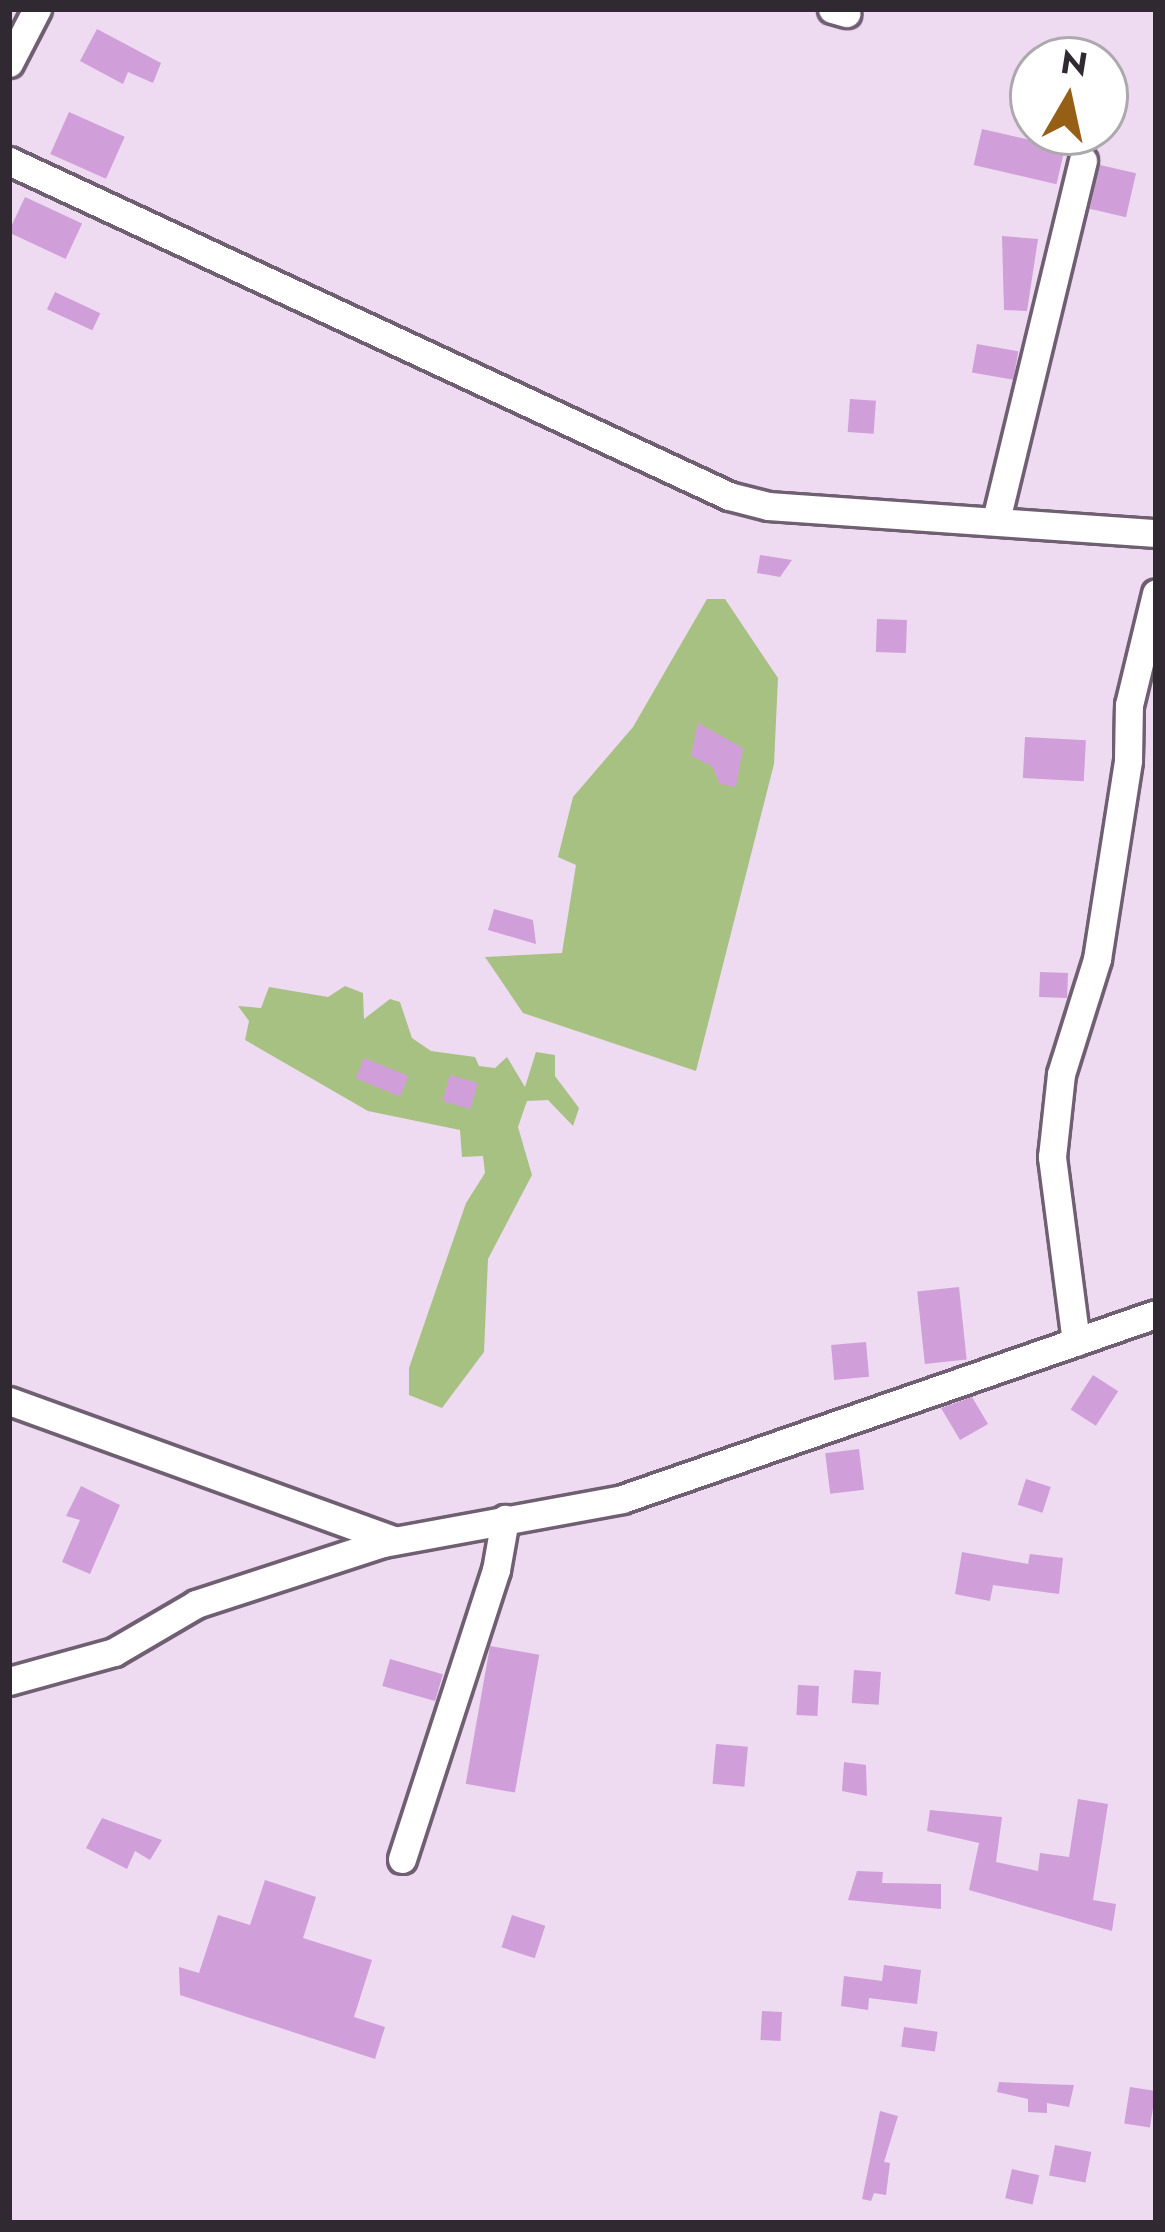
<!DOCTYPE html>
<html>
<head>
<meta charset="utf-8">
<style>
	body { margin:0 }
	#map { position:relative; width:1165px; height:2232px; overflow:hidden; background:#eedbf1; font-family:Jost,sans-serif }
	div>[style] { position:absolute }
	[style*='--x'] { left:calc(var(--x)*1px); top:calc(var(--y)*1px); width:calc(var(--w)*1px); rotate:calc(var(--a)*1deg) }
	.green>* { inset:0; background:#a7c183 }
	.building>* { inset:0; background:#d09ed8; transform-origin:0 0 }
	.roads { filter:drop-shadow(3px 0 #705f72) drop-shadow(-3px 0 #705f72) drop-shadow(0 3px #705f72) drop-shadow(0 -3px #705f72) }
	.minor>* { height:27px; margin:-13.5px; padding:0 13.5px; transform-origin:13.5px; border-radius:13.5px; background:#fff }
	span { translate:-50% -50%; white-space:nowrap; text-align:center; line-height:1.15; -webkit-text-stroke:12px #fff; paint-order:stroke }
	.frame { position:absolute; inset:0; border:12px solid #302931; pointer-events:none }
	.north { position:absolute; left:1009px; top:36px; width:120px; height:120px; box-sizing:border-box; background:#fff; border:3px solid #aca9ad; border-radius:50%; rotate:9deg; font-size:33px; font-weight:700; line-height:48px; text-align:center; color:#302931 }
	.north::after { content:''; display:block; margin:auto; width:42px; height:54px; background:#955f16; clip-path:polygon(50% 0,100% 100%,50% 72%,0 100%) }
</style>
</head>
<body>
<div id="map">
	<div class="green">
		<i style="clip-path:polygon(707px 599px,725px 599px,778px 678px,774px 764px,696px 1071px,523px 1013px,485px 957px,562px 953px,576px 865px,558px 857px,573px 797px,633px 727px)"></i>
		<i style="clip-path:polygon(345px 986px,363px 993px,364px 1019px,390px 999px,400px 1002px,412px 1038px,431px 1051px,475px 1057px,479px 1066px,495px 1068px,507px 1057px,525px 1087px,536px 1052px,555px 1055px,555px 1076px,579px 1108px,573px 1126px,548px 1100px,527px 1101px,518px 1127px,532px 1175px,488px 1259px,484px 1352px,442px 1408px,409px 1395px,409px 1368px,466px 1203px,485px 1173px,483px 1156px,462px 1157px,460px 1130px,368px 1111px,245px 1040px,249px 1021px,238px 1006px,261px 1008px,269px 987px,328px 997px)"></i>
	</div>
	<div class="building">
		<i style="clip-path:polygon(97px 29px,161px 63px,153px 83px,128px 72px,123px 84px,80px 61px)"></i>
		<i style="left:69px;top:112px;width:61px;height:46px;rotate:24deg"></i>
		<i style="left:982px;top:129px;width:85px;height:37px;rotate:13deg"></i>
		<i style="left:1100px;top:165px;width:37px;height:45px;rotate:13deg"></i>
		<i style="left:25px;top:197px;width:63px;height:39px;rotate:25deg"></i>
		<i style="clip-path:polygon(1002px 236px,1038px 239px,1027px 311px,1004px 310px)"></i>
		<i style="left:55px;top:292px;width:50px;height:19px;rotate:25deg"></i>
		<i style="left:977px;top:344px;width:42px;height:29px;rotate:10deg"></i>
		<i style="left:850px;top:399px;width:26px;height:33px;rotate:4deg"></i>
		<i style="clip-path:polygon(760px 555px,792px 560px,780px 577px,757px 573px)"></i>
		<i style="left:877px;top:619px;width:30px;height:33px;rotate:2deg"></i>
		<i style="clip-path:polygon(698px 723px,743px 748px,736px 787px,720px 784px,712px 766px,691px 756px)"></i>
		<i style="left:1025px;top:737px;width:61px;height:41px;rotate:3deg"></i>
		<i style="clip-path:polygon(494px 909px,533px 920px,536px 944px,488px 930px)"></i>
		<i style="left:1040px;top:972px;width:28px;height:25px;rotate:2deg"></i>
		<i style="left:364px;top:1058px;width:48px;height:22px;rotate:22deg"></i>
		<i style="left:450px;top:1075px;width:29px;height:27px;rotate:16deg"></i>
		<i style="left:959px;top:1287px;width:73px;height:42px;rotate:84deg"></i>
		<i style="left:866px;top:1342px;width:35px;height:35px;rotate:85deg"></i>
		<i style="left:1093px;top:1375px;width:30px;height:41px;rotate:33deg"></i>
		<i style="clip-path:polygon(972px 1397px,988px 1424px,960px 1440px,941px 1408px)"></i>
		<i style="left:859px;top:1449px;width:41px;height:34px;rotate:83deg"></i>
		<i style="left:1026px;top:1479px;width:26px;height:27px;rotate:18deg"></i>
		<i style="clip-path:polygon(81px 1486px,120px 1505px,90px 1574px,62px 1562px,80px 1520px,66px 1516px)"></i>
		<i style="clip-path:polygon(962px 1552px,1028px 1564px,1030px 1554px,1063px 1558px,1059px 1594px,993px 1585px,990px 1601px,955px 1594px)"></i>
		<i style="left:490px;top:1646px;width:50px;height:140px;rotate:10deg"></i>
		<i style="left:390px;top:1659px;width:55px;height:28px;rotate:16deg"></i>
		<i style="left:854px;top:1670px;width:27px;height:33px;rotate:4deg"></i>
		<i style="left:798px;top:1685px;width:21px;height:30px;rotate:3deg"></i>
		<i style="left:716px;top:1744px;width:32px;height:40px;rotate:5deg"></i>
		<i style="clip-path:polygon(844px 1762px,866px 1765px,867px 1796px,842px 1791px)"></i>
		<i style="clip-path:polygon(1078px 1799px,1108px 1804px,1093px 1900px,1116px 1904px,1112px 1931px,969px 1890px,979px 1843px,927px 1831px,930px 1810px,1002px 1817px,996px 1862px,1038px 1871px,1040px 1853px,1069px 1857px)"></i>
		<i style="clip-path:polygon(102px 1818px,162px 1840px,150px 1860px,135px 1851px,127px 1869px,86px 1848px)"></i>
		<i style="clip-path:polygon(857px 1871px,883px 1872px,882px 1883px,941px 1884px,941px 1909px,848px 1900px)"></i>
		<i style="clip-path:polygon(265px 1880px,316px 1897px,303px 1938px,372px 1960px,354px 2017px,385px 2027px,375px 2059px,180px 1995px,179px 1967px,199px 1973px,218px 1915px,250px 1925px)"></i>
		<i style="left:512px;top:1915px;width:35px;height:34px;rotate:18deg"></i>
		<i style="clip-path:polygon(884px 1965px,921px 1970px,917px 2004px,869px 1998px,868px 2010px,841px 2006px,844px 1976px,882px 1981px)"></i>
		<i style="left:762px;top:2011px;width:20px;height:29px;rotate:3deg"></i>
		<i style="left:904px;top:2027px;width:34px;height:20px;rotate:8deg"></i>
		<i style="clip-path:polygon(999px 2082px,1041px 2084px,1074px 2085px,1069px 2107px,1047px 2103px,1047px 2113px,1028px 2112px,1028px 2099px,997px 2092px)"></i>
		<i style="left:1130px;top:2087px;width:26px;height:37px;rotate:9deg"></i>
		<i style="clip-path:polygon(880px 2111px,898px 2116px,884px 2162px,890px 2163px,886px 2195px,874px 2193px,871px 2201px,862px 2199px)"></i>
		<i style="left:1055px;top:2145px;width:37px;height:31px;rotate:11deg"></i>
		<i style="left:1012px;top:2169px;width:28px;height:30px;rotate:13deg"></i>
	</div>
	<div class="roads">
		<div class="minor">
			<i style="--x:832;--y:9;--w:15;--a:16"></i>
			<i style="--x:9;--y:63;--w:61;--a:-62.6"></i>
			<i style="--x:9;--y:161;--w:794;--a:24.95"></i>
			<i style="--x:729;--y:496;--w:40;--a:14.4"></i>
			<i style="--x:768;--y:506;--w:389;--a:4"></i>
			<i style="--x:996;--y:520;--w:370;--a:-76.4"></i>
			<i style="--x:1076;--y:1342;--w:187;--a:-97.4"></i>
			<i style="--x:1052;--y:1157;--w:83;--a:-83.8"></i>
			<i style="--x:1061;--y:1074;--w:121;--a:-72.6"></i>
			<i style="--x:1097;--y:959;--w:201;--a:-81.1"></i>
			<i style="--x:1128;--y:760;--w:55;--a:-89"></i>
			<i style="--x:1129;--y:705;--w:115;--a:-76.4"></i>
			<i style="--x:9;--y:1401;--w:409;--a:19.9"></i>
			<i style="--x:9;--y:1681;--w:109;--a:-15.4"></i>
			<i style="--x:114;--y:1652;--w:95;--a:-30.3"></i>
			<i style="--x:196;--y:1604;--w:197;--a:-18.1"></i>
			<i style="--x:383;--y:1543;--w:243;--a:-10.4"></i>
			<i style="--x:622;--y:1499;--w:565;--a:-19.11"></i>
			<i style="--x:402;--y:1859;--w:304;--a:-72"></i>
			<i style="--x:496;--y:1570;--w:52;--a:-80"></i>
		</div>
	</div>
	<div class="frame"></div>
	<div class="north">N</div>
</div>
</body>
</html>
